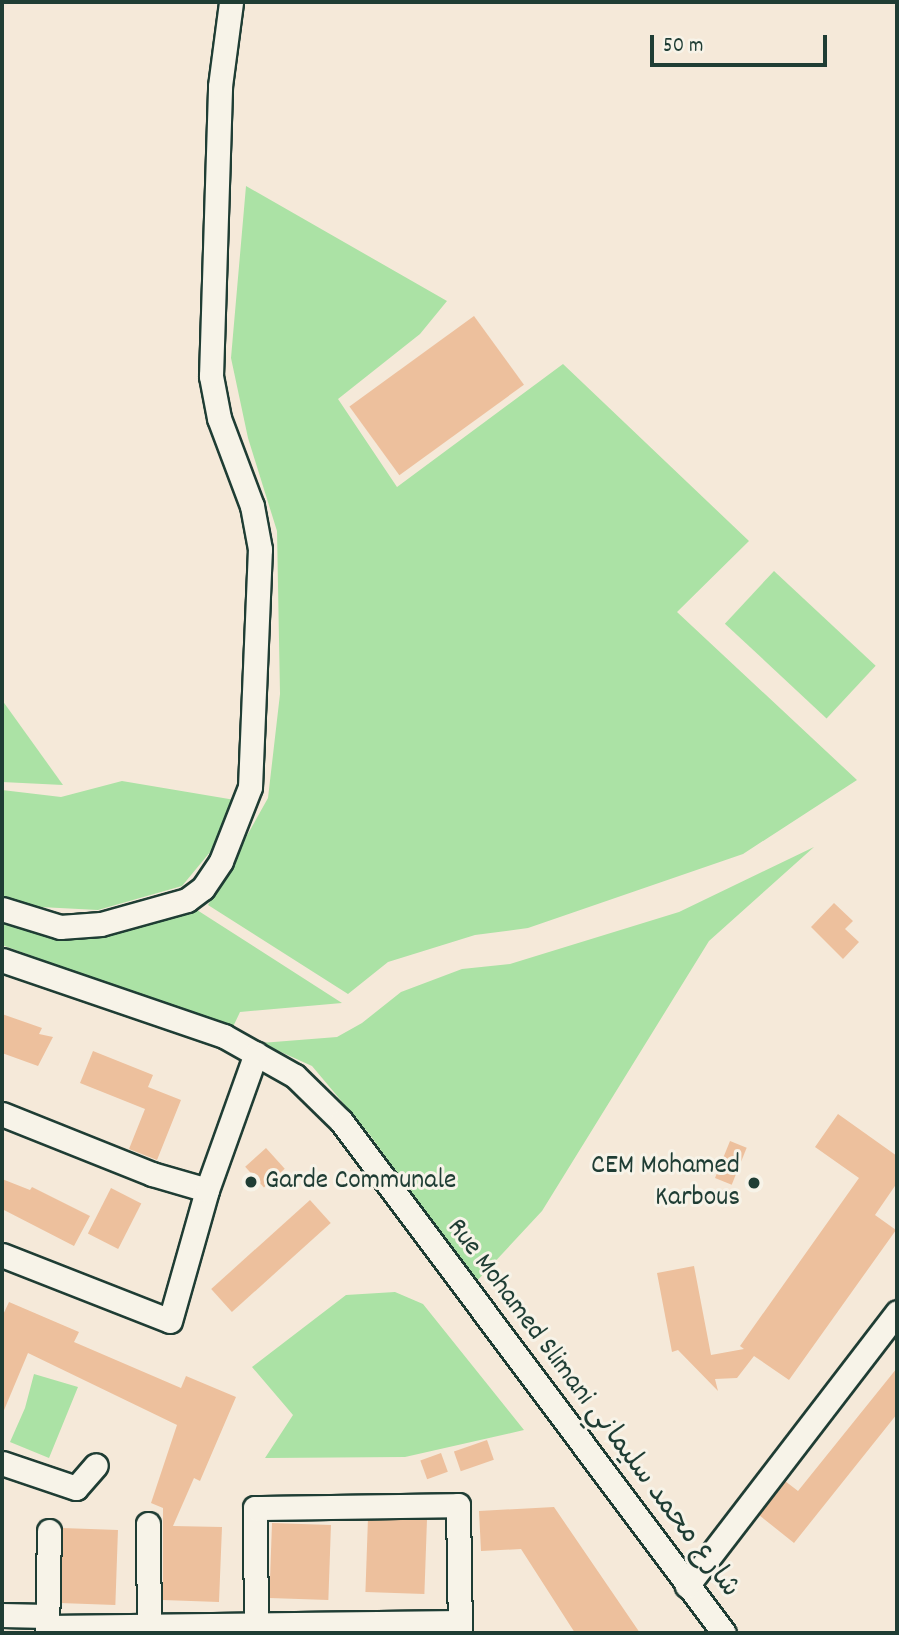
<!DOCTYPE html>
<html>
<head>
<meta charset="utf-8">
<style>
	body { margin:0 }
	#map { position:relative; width:899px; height:1635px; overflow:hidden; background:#f5e9d9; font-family:Dekko,"Playpen Sans Arabic",sans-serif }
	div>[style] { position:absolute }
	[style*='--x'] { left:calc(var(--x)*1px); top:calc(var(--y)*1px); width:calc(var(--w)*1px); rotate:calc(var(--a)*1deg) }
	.green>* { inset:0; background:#abe2a5; transform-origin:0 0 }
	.building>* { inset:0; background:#edc09d; transform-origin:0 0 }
	.roads { filter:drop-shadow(2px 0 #1f3d34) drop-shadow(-2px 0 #1f3d34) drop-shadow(0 2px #1f3d34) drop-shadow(0 -2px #1f3d34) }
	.minor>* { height:23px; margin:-11.5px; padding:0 11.5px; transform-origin:11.5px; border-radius:11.5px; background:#f7f3e8 }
	.dots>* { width:19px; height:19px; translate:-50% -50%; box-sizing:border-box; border:4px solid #f7f3e8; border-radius:50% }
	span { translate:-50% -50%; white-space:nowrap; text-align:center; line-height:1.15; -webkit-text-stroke:6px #f7f3e8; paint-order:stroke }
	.poi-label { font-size:28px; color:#1f3d34 }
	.right { translate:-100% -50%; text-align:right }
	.left { translate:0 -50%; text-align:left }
	.street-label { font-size:28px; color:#1f3d34 }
	.frame { position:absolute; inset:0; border:4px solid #1f3d34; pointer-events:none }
	.scale { position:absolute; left:650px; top:35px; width:177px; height:32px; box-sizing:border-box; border:4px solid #1f3d34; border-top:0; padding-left:9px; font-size:21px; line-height:24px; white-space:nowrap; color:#1f3d34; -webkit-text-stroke:5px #f7f3e8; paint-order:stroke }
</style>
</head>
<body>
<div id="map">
	<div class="green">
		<i style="clip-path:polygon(246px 186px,447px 301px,420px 334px,338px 399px,397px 487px,563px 364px,749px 541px,677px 612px,857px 780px,743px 854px,528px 928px,475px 935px,388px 962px,348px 994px,208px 905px,268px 798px,280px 694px,277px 531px,248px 438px,231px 358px)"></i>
		<i style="left:774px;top:571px;width:139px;height:72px;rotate:43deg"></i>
		<i style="clip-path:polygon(2px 700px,63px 785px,2px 782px)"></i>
		<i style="clip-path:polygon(122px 781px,235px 800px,225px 834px,182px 886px,98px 910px,21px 906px,2px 896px,2px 790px,61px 797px)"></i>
		<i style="clip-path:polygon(814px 847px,709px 941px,542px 1211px,475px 1283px,370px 1135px,312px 1066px,261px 1043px,337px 1037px,362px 1023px,401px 992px,462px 969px,510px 964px,679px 912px)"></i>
		<i style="clip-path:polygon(197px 910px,342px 1003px,240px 1012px,232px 1029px,2px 945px,2px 915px,51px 938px,154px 924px)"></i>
		<i style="clip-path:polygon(395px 1292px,423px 1304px,524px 1430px,405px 1457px,265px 1458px,293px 1415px,252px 1367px,346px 1295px)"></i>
		<i style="clip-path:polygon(34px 1374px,78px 1387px,49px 1458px,10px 1442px,25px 1408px)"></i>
	</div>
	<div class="building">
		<i style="left:474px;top:316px;width:85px;height:154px;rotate:54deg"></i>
		<i style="clip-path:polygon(834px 903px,853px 921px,845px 929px,859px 942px,843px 959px,811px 927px)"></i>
		<i style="clip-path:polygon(2px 1014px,42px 1028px,39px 1034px,53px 1037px,38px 1066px,2px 1053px)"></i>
		<i style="clip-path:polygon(93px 1051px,153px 1075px,148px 1087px,181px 1100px,157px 1160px,129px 1149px,145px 1109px,80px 1083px)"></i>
		<i style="clip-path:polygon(838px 1114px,897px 1156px,897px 1183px,875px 1215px,896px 1230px,789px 1380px,754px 1356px,737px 1378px,715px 1379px,718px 1391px,678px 1350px,672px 1352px,657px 1273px,694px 1266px,711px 1355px,744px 1349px,740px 1346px,859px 1178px,815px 1147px)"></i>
		<i style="left:730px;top:1141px;width:18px;height:40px;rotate:22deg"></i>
		<i style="left:266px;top:1148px;width:28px;height:28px;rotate:48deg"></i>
		<i style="clip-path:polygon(2px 1179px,30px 1190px,32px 1187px,90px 1216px,74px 1246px,2px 1209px)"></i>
		<i style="left:111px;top:1188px;width:34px;height:51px;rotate:27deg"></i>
		<i style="left:310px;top:1200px;width:31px;height:133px;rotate:48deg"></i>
		<i style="clip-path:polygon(9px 1302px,79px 1332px,74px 1342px,181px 1388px,186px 1376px,236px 1397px,200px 1481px,194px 1478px,173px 1526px,222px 1527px,219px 1602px,163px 1600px,163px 1508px,151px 1503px,177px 1425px,28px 1353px,2px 1415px,2px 1317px)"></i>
		<i style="clip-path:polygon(897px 1368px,897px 1414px,794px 1543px,759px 1515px,785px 1481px,798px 1491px)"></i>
		<i style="left:487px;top:1440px;width:21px;height:35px;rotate:71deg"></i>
		<i style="left:441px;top:1453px;width:20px;height:22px;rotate:70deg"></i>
		<i style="clip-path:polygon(554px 1507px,640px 1633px,575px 1633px,521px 1549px,481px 1551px,479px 1511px)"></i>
		<i style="left:427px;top:1519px;width:75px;height:59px;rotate:92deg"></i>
		<i style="left:272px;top:1523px;width:59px;height:75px;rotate:2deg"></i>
		<i style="left:62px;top:1528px;width:56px;height:75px;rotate:2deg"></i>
	</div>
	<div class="roads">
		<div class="minor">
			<i style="--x:2;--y:909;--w:61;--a:17.2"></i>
			<i style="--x:60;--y:927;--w:41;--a:-4.2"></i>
			<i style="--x:101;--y:924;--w:89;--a:-15.6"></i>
			<i style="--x:187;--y:900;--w:20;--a:-37"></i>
			<i style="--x:203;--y:888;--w:32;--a:-56"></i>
			<i style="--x:221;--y:861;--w:79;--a:-68.6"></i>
			<i style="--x:250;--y:787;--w:238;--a:-87.6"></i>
			<i style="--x:260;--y:549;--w:44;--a:-100.5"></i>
			<i style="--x:252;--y:506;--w:94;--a:-110.6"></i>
			<i style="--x:219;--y:418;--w:43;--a:-100.8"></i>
			<i style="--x:211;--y:376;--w:290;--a:-88.2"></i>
			<i style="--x:220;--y:86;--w:85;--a:-82.5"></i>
			<i style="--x:2;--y:960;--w:235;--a:18.9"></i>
			<i style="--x:224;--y:1036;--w:81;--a:29.4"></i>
			<i style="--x:295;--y:1076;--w:64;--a:44.4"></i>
			<i style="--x:341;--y:1121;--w:639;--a:53.2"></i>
			<i style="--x:2;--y:1114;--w:162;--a:21.8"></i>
			<i style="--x:152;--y:1174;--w:57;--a:16.2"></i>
			<i style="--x:2;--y:1255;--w:180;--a:21.4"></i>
			<i style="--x:170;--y:1321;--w:136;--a:-74.2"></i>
			<i style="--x:207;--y:1190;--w:145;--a:-70.3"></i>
			<i style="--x:2;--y:1463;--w:78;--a:18.7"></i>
			<i style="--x:76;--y:1488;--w:30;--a:-49"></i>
			<i style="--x:148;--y:1524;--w:109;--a:89.5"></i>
			<i style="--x:687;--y:1586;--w:345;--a:-52.5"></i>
			<i style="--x:2;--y:1615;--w:45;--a:1.3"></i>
			<i style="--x:47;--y:1627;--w:413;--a:-0.7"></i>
			<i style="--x:47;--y:1633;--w:102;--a:-88.9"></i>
			<i style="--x:256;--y:1633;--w:125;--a:-90.5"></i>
			<i style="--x:255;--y:1508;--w:203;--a:-0.8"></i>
			<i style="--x:458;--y:1505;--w:128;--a:89.1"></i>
		</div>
	</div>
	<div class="dots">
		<i style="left:251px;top:1182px;background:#1f3d34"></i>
		<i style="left:754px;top:1183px;background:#1f3d34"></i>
	</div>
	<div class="poi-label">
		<span class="right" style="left:740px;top:1183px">CEM Mohamed<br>Karbous</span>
		<span class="left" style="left:265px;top:1182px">Garde Communale</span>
	</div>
	<div class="street-label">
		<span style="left:592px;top:1409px;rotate:53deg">Rue Mohamed Slimani شارع محمد سليماني</span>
	</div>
	<div class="frame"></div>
	<div class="scale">50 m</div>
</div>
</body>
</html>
